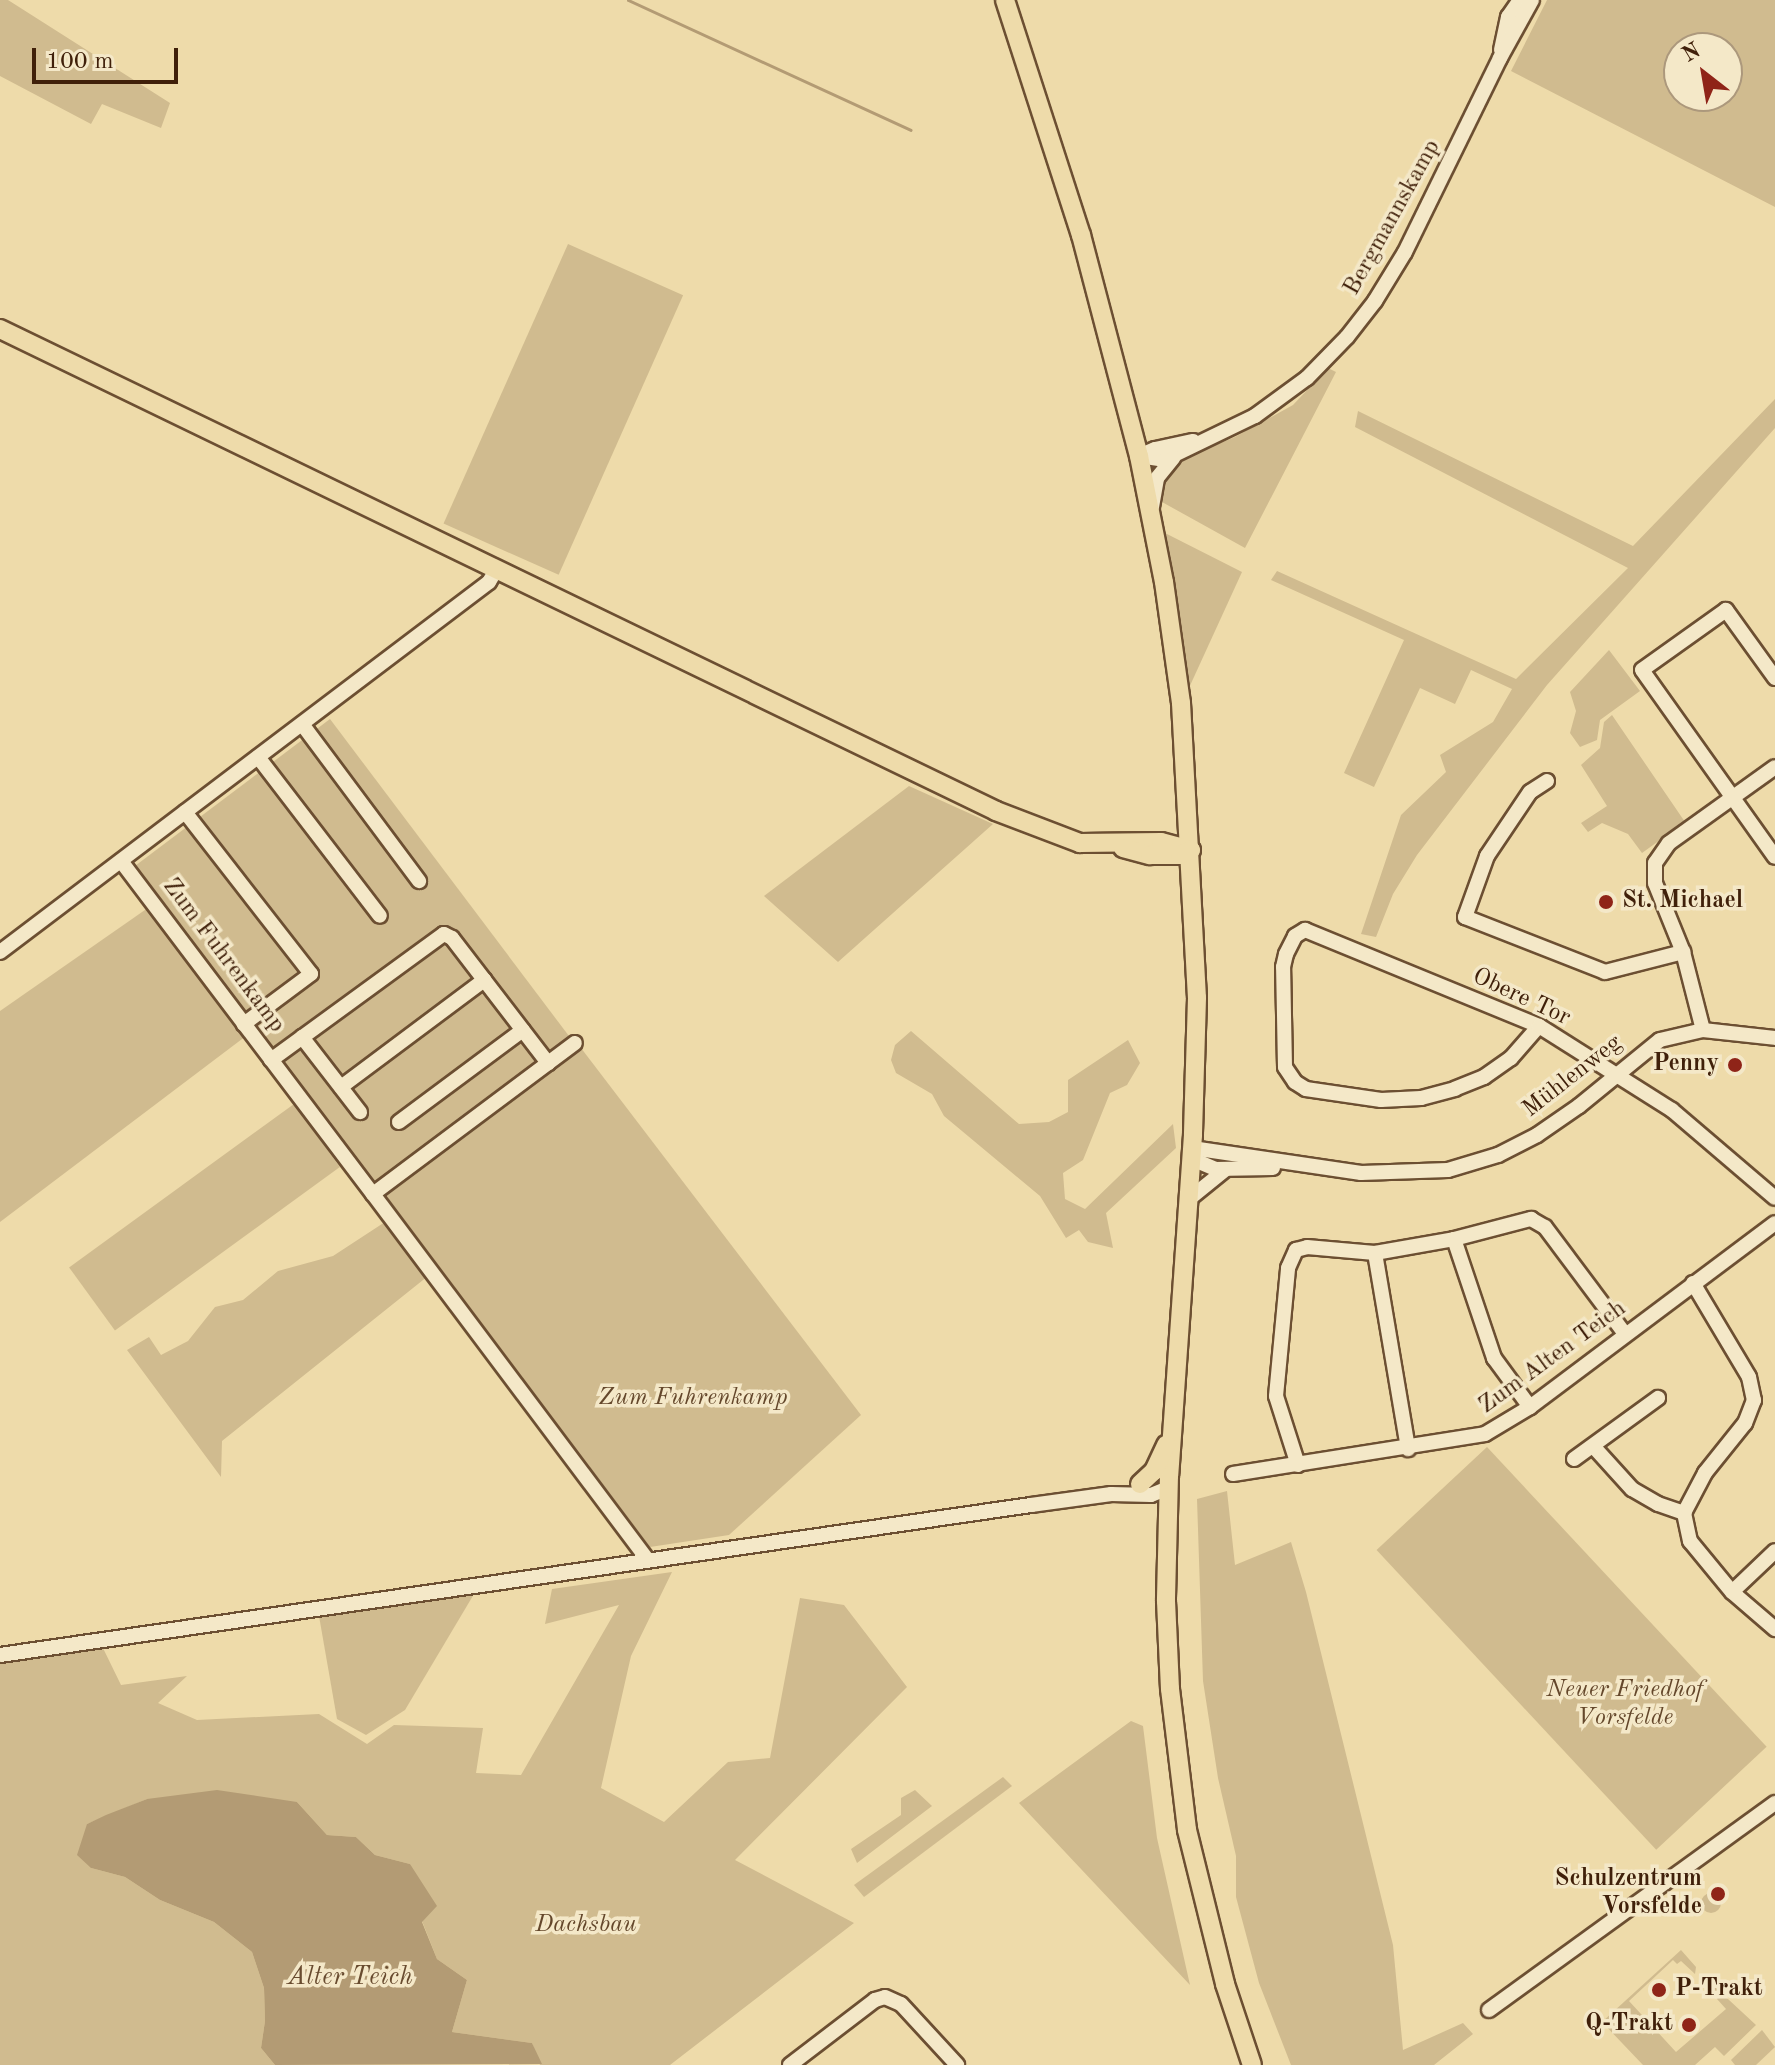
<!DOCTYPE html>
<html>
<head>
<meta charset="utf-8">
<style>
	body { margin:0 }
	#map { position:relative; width:1775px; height:2065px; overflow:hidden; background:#eedbaa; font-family:"Old Standard TT",serif }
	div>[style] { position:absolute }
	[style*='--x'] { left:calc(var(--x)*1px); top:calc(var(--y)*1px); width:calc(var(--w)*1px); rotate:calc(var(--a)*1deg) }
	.green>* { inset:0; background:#d0bb8f; transform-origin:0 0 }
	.round { border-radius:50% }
	.water>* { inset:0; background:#b39b74 }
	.stream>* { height:3px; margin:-1.5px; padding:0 1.5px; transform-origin:1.5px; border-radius:1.5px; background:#b39b74 }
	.roads { filter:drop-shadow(2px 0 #6c4f32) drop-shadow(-2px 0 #6c4f32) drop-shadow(0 2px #6c4f32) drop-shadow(0 -2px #6c4f32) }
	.minor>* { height:14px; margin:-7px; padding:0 7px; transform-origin:7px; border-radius:7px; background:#f4e8c8 }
	.major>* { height:18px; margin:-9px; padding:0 9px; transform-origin:9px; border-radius:9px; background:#eedbaa }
	.dots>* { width:22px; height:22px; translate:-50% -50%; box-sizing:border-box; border:4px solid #f4e8c8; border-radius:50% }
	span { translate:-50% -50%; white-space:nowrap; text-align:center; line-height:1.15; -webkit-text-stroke:7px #f4e8c8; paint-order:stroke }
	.street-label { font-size:24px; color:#40200a }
	.poi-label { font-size:24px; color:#40200a; font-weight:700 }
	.left { translate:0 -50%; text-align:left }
	.right { translate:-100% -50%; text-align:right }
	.park-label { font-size:24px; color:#64472b; font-style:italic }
	.water-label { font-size:26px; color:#684b2f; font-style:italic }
	.north { position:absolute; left:1663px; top:32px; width:80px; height:80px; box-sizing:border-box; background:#f4e8c8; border:2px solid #ac987c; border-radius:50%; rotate:329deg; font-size:22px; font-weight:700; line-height:32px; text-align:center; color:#40200a }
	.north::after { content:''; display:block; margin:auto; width:28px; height:36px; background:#8f2418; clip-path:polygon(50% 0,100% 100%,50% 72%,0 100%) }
	.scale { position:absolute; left:32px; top:48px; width:146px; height:36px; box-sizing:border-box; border:4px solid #40200a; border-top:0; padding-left:10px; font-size:24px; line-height:28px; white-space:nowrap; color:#40200a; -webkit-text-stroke:6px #f4e8c8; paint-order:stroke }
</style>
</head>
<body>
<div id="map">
	<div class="green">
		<i style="clip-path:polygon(0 0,8px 0,170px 103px,161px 128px,102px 104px,91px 124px,0 76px)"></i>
		<i style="clip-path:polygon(evenodd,1547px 0,1775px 0,1775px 207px,1511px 71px,1547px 0,1679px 48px,1727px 48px,1727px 96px,1679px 96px,1679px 48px)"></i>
		<i style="left:568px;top:244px;width:126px;height:306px;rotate:24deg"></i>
		<i style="clip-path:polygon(1328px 368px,1336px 372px,1245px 548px,1162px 502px,1165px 479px,1182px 459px,1235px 437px,1293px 405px)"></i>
		<i style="clip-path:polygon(1775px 399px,1775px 428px,1547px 685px,1417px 855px,1393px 894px,1376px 937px,1361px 934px,1401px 815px,1446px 772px,1440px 755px,1493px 722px,1512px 689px,1471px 670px,1455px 704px,1420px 688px,1374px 787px,1344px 773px,1404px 640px,1271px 580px,1277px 571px,1516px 679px,1628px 568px,1355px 427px,1358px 411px,1633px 546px)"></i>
		<i style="clip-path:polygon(1165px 533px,1242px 572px,1188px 690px)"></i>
		<i style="clip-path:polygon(1609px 650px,1640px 691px,1600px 720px,1597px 740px,1580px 747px,1570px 733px,1576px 711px,1570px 692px)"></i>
		<i style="clip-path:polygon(1612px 715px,1685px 822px,1642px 853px,1628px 834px,1602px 823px,1588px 832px,1581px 823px,1607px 806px,1581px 765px,1600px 748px,1604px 722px)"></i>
		<i style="left:330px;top:719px;width:398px;height:243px;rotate:53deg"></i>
		<i style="clip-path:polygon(909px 786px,993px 824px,838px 962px,764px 896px)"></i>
		<i style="clip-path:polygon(155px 903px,246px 1036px,0 1222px,0 1011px)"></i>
		<i style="clip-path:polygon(911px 1031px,1019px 1124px,1049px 1122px,1068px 1112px,1068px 1080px,1128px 1040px,1140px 1063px,1127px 1085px,1110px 1093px,1083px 1160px,1063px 1173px,1065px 1199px,1085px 1209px,1173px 1124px,1176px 1148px,1106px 1213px,1113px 1248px,1088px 1242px,1079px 1230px,1066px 1238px,1040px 1196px,944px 1116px,932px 1094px,896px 1073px,891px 1060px,895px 1045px)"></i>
		<i style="clip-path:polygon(581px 1048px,861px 1415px,729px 1535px,650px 1547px,385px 1196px)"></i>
		<i style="left:294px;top:1104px;width:78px;height:278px;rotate:54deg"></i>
		<i style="clip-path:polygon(385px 1222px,428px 1276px,222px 1441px,221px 1477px,127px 1350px,149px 1337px,161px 1355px,188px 1341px,215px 1307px,243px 1300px,278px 1271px,333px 1256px)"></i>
		<i style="left:1487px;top:1447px;width:410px;height:151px;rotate:47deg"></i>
		<i style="clip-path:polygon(1227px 1491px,1235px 1565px,1291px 1542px,1306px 1592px,1393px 1945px,1403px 2050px,1463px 2023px,1473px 2034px,1434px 2065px,1291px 2065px,1259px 1983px,1236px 1897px,1236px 1856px,1218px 1778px,1203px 1681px,1197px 1499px)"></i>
		<i style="clip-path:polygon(672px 1572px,631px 1656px,601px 1788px,664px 1822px,728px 1762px,770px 1758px,800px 1598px,844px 1605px,907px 1687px,735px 1860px,854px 1923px,670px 2065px,540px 2065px,532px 2043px,452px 2032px,467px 1980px,437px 1959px,422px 1921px,410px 1864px,375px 1855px,356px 1837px,327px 1835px,297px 1802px,147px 1799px,87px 1824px,91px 1868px,125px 1877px,160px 1900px,214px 1922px,252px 1952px,264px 1988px,265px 2021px,261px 2048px,275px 2065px,0 2065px,0 1658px,101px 1644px,121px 1685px,187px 1676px,158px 1703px,197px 1720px,319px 1714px,367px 1744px,394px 1725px,483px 1728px,476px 1773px,521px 1775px,619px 1605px,545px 1624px,552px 1589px)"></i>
		<i style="clip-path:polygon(474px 1594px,405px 1710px,366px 1735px,337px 1719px,319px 1616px)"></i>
		<i style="clip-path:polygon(1131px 1721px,1143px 1726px,1157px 1838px,1190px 1985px,1019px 1803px)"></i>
		<i style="clip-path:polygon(1003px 1777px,1012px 1786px,864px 1897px,854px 1885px)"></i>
		<i style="clip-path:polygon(915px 1790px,932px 1806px,857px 1863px,851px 1849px,901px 1815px,901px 1798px)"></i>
		<i class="round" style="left:1701px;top:1893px;width:20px;height:20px"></i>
		<i style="clip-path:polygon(1681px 1950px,1696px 1967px,1695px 1974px,1681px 1961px,1677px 1964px,1673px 1960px,1629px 2001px,1676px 2052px,1726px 2009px,1708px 1989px,1715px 1987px,1756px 2025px,1724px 2056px,1715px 2047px,1695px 2065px,1643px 2065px,1602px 2022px)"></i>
		<i style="clip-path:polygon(1762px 2030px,1775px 2047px,1756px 2065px,1735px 2065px,1731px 2060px)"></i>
	</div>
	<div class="water">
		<i style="clip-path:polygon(217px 1790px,297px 1802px,327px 1835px,356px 1837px,375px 1855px,410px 1864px,437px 1906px,422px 1922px,437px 1959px,467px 1980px,452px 2032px,532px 2043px,542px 2064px,275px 2065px,261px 2048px,265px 2021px,264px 1988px,252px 1952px,214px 1922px,160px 1900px,125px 1877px,91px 1868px,77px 1855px,87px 1824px,106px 1815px,147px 1799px)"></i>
	</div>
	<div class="stream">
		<i style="--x:628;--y:0;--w:311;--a:24.7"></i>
	</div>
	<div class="roads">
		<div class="minor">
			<i style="--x:1501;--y:50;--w:34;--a:-78"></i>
			<i style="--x:1508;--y:17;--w:21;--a:-55"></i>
			<i style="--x:1139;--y:456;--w:25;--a:9"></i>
			<i style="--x:1164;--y:460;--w:101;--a:-25.8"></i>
			<i style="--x:1255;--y:416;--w:64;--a:-36.2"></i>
			<i style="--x:1307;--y:378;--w:57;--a:-45.7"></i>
			<i style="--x:1347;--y:337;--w:46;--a:-52.1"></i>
			<i style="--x:1375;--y:301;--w:57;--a:-58.5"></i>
			<i style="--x:1405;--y:252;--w:216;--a:-63.9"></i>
			<i style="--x:1500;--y:58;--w:66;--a:-61.1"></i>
			<i style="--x:1139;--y:456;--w:17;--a:-24"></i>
			<i style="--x:1155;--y:449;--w:39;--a:-12"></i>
			<i style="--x:1152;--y:507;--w:29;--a:-80"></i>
			<i style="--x:1157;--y:478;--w:26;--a:-51"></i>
			<i style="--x:1775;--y:678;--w:84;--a:-125.8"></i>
			<i style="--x:1726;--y:610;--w:103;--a:144.5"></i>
			<i style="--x:1642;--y:670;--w:229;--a:54.6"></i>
			<i style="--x:302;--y:724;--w:196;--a:53.3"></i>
			<i style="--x:258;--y:757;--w:200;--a:52.5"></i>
			<i style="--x:1547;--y:781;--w:20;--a:147"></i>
			<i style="--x:1530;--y:792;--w:77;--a:123.9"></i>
			<i style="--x:1487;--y:856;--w:65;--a:109.8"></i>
			<i style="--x:1465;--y:917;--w:150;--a:21.4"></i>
			<i style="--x:1605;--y:972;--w:81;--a:-14.4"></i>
			<i style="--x:185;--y:812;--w:205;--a:52.1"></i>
			<i style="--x:311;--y:974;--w:84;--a:143.3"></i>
			<i style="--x:121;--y:861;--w:418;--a:52.9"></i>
			<i style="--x:373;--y:1194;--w:252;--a:-36.8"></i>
			<i style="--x:0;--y:952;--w:613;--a:-37.11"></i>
			<i style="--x:489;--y:582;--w:16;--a:-60"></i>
			<i style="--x:1539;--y:1026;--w:43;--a:131.2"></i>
			<i style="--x:1511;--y:1058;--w:33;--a:145"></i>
			<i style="--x:1484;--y:1077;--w:31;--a:158"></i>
			<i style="--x:1455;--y:1089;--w:35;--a:165"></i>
			<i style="--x:1421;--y:1098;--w:40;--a:177.1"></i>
			<i style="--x:1381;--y:1100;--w:76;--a:-171.7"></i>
			<i style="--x:1306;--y:1089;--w:13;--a:-148"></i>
			<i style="--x:1295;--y:1082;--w:18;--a:-124"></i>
			<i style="--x:1285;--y:1067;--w:100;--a:-91.1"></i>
			<i style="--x:1283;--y:967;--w:13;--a:-77"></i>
			<i style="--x:1286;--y:954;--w:20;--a:-63"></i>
			<i style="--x:1295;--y:936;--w:12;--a:-31"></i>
			<i style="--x:1305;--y:930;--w:253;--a:22.3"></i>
			<i style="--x:1539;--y:1026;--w:157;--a:32.3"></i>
			<i style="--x:1672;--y:1110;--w:135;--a:40.5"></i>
			<i style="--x:1703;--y:1030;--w:81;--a:-104.4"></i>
			<i style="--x:1683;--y:952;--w:74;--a:-112.1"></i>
			<i style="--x:1655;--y:883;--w:20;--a:-90"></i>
			<i style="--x:1655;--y:863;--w:24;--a:-55"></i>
			<i style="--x:1669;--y:843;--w:130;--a:-35.6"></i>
			<i style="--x:302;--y:1037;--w:95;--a:52.3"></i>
			<i style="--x:271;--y:1060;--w:214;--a:-36.1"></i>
			<i style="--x:444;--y:934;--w:9;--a:27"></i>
			<i style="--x:452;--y:938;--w:158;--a:52.5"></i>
			<i style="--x:341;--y:1087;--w:179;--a:-36.8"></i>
			<i style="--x:399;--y:1122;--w:154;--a:-36.6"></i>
			<i style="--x:1192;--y:1148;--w:171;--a:8.4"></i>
			<i style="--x:1361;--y:1173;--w:87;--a:-2"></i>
			<i style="--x:1448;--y:1170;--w:52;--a:-16.7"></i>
			<i style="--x:1498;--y:1155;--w:44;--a:-27.1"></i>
			<i style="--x:1537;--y:1135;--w:51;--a:-34.6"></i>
			<i style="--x:1579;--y:1106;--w:104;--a:-39.2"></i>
			<i style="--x:1660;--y:1040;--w:44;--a:-13.1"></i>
			<i style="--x:1703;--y:1030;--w:72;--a:6.3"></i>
			<i style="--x:1192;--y:1159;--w:25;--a:23"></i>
			<i style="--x:1215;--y:1169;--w:58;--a:-1"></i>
			<i style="--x:373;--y:1194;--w:458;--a:53.1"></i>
			<i style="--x:1189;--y:1199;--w:46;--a:-38.9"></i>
			<i style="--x:1454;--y:1239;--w:126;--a:71.4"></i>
			<i style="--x:1494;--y:1358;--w:61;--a:53.7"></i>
			<i style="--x:1375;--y:1253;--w:199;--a:80.4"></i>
			<i style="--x:1693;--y:1283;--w:109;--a:59.2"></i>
			<i style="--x:1749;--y:1377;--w:24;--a:78"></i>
			<i style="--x:1754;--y:1400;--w:25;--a:111"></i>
			<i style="--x:1745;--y:1423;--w:64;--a:128.7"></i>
			<i style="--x:1705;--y:1473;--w:45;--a:117.7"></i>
			<i style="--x:1684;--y:1513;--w:29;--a:78"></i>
			<i style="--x:1690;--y:1541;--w:66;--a:50.5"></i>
			<i style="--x:1732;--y:1592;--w:57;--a:40.7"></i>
			<i style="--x:1593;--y:1446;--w:58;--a:47.8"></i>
			<i style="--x:1632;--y:1489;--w:30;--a:30"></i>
			<i style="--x:1658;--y:1504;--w:28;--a:19"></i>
			<i style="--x:1574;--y:1459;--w:104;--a:-36"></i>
			<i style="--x:1298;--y:1465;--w:72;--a:-107.7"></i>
			<i style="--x:1276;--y:1396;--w:129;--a:-84.6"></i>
			<i style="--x:1288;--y:1268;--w:20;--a:-66"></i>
			<i style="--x:1296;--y:1250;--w:11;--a:-15"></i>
			<i style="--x:1307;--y:1247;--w:68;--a:5"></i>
			<i style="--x:1375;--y:1253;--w:80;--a:-10"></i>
			<i style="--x:1454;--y:1239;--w:80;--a:-14.6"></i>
			<i style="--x:1531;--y:1219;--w:16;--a:30"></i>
			<i style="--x:1545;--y:1227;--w:134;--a:53.2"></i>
			<i style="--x:1233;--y:1474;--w:255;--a:-9"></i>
			<i style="--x:1485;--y:1434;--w:52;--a:-31"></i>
			<i style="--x:1530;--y:1407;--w:306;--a:-36.9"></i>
			<i style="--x:1732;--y:1592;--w:59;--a:-43.6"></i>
			<i style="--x:0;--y:1655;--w:1042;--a:-8.28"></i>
			<i style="--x:1031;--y:1505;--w:81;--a:-7.8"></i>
			<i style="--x:1111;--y:1494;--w:40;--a:1.4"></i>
			<i style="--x:1151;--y:1495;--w:18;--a:-22"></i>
			<i style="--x:1489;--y:2010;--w:353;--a:-35.9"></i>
			<i style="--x:790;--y:2065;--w:107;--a:-37.4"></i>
			<i style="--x:875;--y:2000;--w:10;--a:-17"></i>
			<i style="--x:885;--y:1997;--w:17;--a:24"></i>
			<i style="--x:901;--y:2004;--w:83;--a:47.4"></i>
		</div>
		<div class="major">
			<i style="--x:1005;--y:0;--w:247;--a:72.1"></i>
			<i style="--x:1081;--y:235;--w:228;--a:75.3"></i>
			<i style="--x:1139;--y:456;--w:128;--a:78.8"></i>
			<i style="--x:1164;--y:582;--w:122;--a:82"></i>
			<i style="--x:1181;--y:703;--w:295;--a:86.9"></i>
			<i style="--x:1197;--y:998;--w:137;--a:91.7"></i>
			<i style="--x:1193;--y:1135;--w:341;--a:94"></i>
			<i style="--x:1169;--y:1475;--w:126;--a:91.4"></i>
			<i style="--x:1166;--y:1601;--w:88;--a:87.4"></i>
			<i style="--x:1170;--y:1689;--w:142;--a:83.1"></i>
			<i style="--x:1187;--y:1830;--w:159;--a:76.1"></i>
			<i style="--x:1225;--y:1984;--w:85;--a:71.6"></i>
			<i style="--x:0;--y:329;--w:1106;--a:25.82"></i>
			<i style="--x:996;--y:811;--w:90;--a:20.9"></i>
			<i style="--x:1080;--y:843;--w:81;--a:-0.7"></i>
			<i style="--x:1161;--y:842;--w:31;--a:15"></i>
			<i style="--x:1123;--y:848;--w:28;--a:15"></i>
			<i style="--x:1150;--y:855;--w:30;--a:0"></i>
			<i style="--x:1180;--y:855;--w:12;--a:-24"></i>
			<i style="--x:1140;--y:1484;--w:19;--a:-43"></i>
			<i style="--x:1154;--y:1471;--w:29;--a:-65"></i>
		</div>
	</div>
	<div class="dots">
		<i style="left:1606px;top:902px;background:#8f2418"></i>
		<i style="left:1735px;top:1065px;background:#8f2418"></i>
		<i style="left:1718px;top:1894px;background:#8f2418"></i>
		<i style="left:1659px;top:1990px;background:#8f2418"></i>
		<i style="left:1689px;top:2025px;background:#8f2418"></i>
	</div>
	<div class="street-label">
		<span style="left:1393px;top:218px;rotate:-61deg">Bergmannskamp</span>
		<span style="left:223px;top:956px;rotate:53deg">Zum Fuhrenkamp</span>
		<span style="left:1521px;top:998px;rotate:25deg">Obere Tor</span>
		<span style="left:1573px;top:1077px;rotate:-38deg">Mühlenweg</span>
		<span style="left:1553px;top:1358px;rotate:-36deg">Zum Alten Teich</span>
	</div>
	<div class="poi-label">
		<span class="left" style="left:1622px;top:902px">St. Michael</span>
		<span class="right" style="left:1719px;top:1065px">Penny</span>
		<span class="right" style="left:1702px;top:1894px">Schulzentrum<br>Vorsfelde</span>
		<span class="left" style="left:1675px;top:1990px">P-Trakt</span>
		<span class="right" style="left:1673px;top:2025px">Q-Trakt</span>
	</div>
	<div class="park-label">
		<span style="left:693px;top:1399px">Zum Fuhrenkamp</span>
		<span style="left:1625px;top:1705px">Neuer Friedhof<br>Vorsfelde</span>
		<span style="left:586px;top:1926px">Dachsbau</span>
	</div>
	<div class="water-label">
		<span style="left:350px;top:1978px">Alter Teich</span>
	</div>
	<div class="north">N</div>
	<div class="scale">100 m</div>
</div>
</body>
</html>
